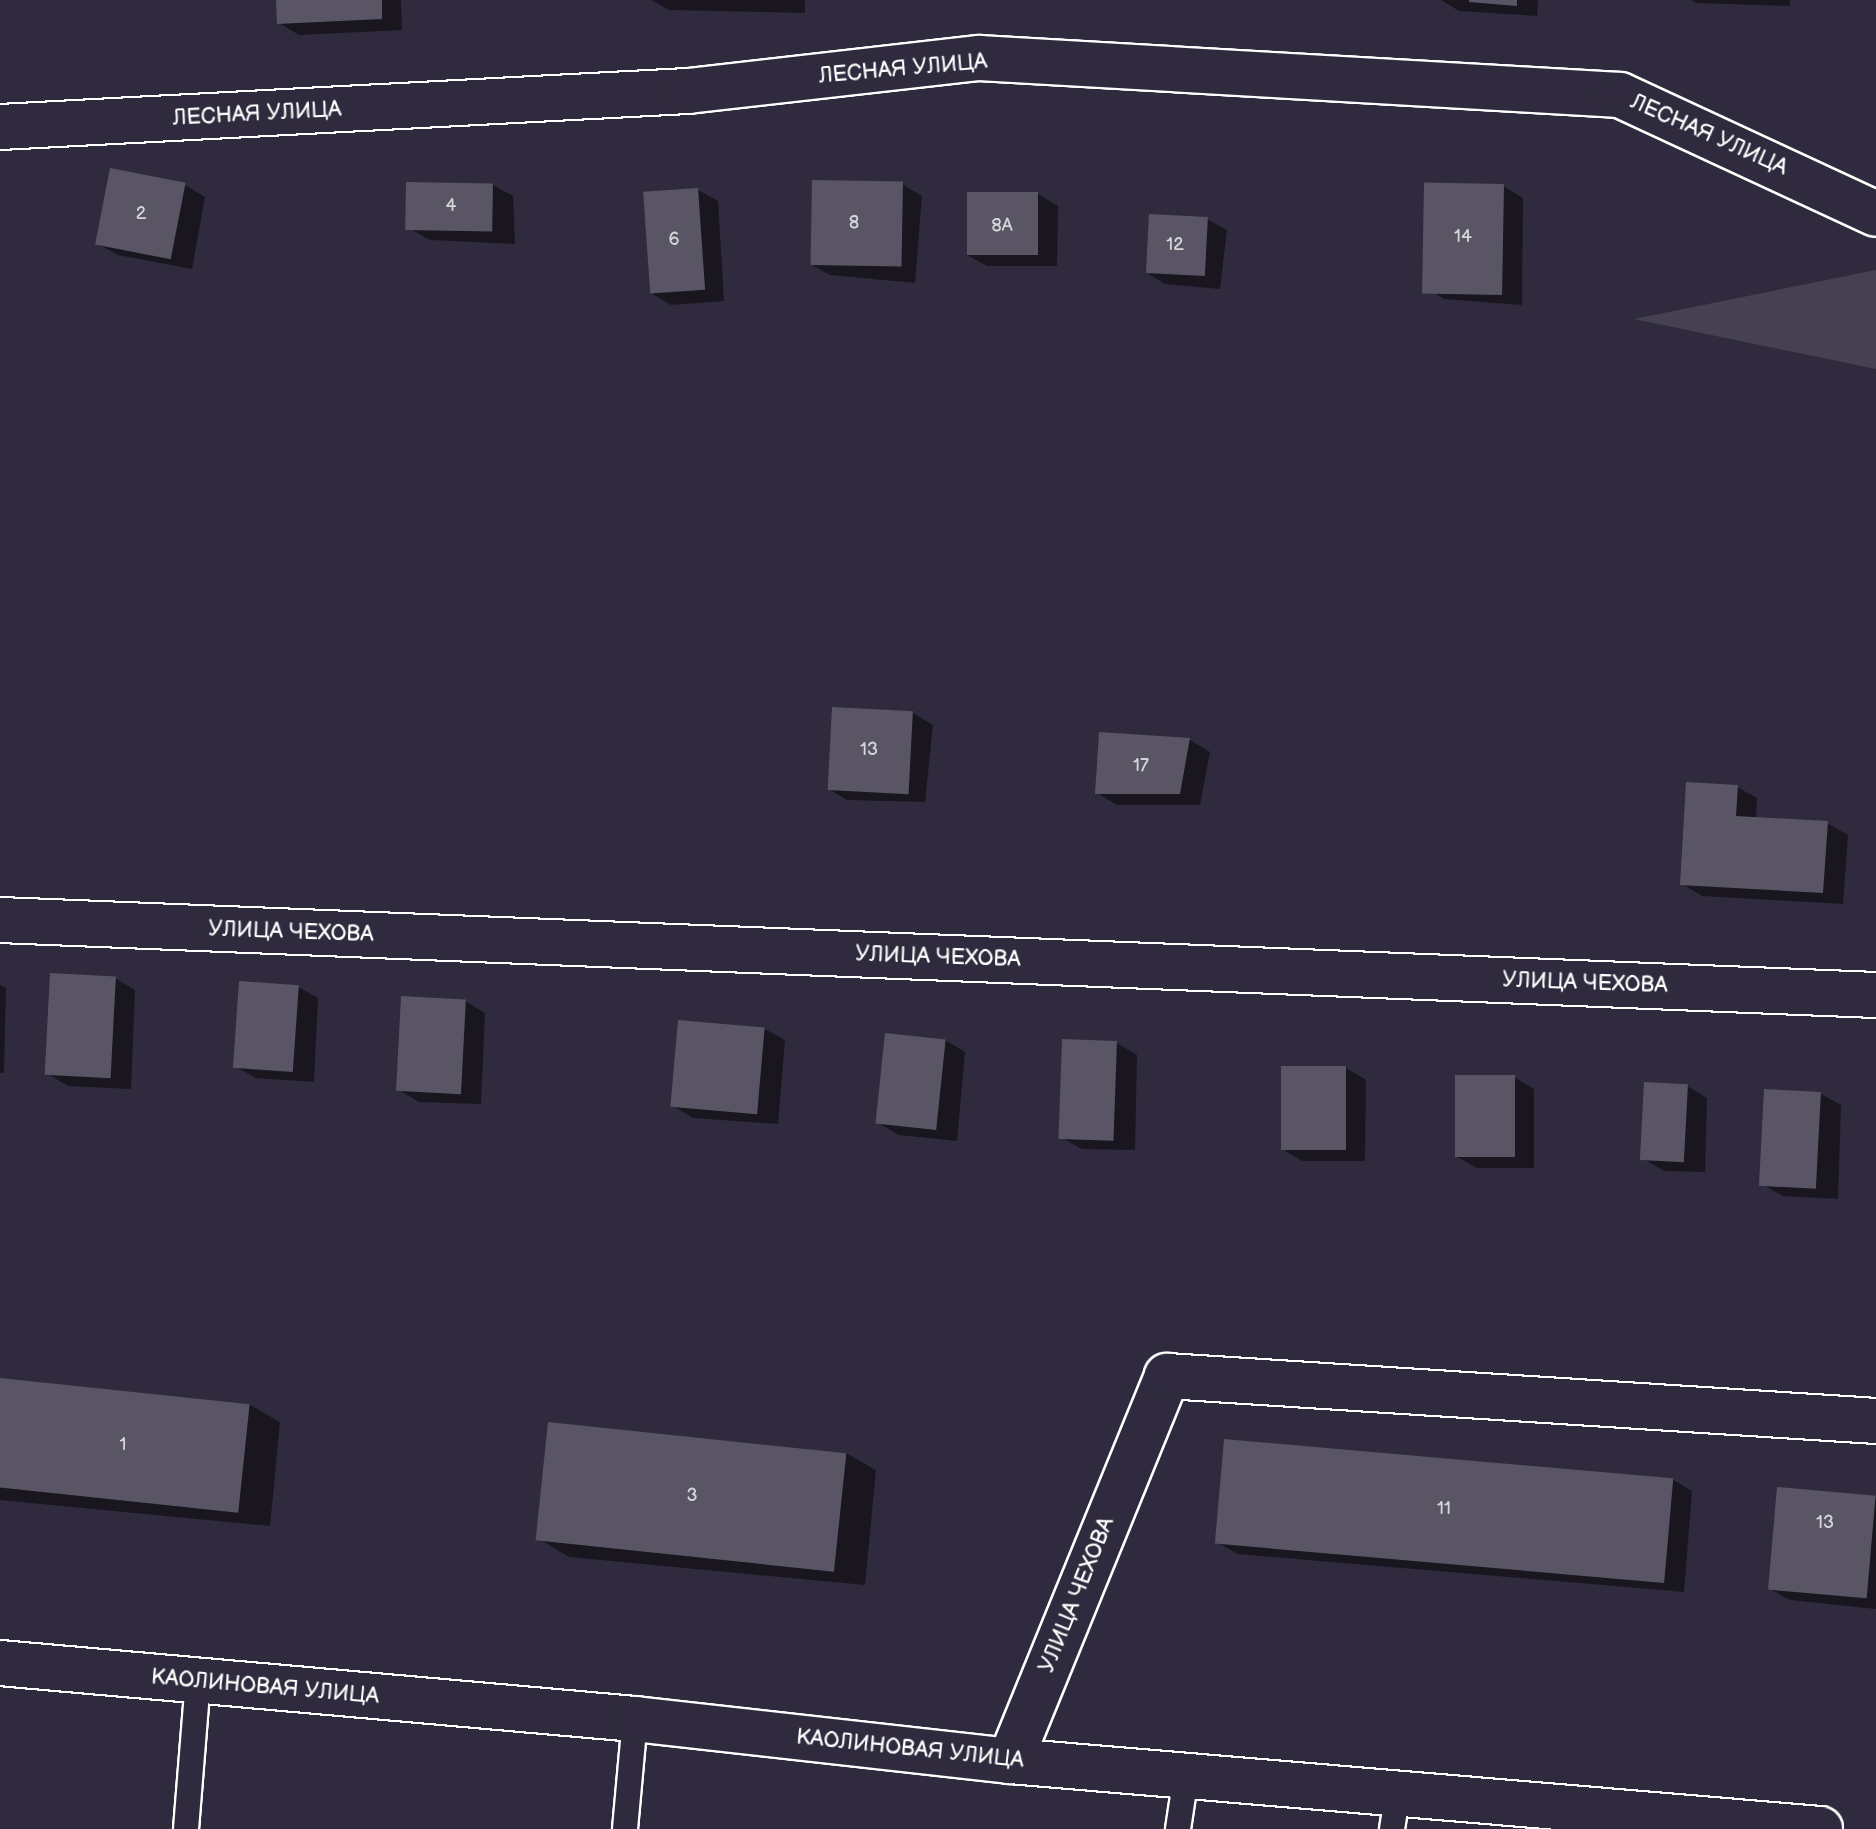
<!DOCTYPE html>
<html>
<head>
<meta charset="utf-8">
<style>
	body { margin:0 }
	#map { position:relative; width:1876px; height:1829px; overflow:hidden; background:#2f2a3d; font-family:"Balsamiq Sans",sans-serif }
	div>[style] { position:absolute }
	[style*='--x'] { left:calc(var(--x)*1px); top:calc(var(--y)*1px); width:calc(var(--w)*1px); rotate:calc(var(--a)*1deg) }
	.green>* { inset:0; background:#464152 }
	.shadow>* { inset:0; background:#0007 }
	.building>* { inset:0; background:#595564; transform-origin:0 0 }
	.roads { filter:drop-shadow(2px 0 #fff) drop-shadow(-2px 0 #fff) drop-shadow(0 2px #fff) drop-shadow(0 -2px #fff) }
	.service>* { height:24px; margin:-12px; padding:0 12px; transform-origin:12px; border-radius:12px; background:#2f2a3d }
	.minor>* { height:44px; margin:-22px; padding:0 22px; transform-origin:22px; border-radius:22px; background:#2f2a3d }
	.primary>* { height:44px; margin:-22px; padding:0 22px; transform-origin:22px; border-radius:22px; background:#2f2a3d }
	span { translate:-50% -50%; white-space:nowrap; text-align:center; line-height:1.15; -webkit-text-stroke:6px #2f2a3d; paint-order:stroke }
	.number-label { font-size:18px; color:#d6d4d8 }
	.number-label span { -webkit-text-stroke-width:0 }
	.street-label { font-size:22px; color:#fff }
</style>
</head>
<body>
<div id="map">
	<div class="green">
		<i style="clip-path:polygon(1876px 270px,1876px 369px,1634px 319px)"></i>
	</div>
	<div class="shadow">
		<i style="clip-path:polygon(278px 0,401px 0,402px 30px,299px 35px,279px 23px)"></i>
		<i style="clip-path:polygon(651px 0,805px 0,805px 13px,669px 10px)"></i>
		<i style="clip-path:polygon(1441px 0,1538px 0,1537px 16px,1459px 11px)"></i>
		<i style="clip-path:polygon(1691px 0,1790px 0,1790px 6px,1696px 3px)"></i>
		<i style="clip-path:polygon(902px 184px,922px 196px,915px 283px,830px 275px,810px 264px)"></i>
		<i style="clip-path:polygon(185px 185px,205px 197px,192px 269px,118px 255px,98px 244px)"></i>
		<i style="clip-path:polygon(493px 185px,513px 196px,515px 244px,430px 240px,410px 229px)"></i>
		<i style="clip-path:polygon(1503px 186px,1523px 198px,1522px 305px,1444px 299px,1424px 287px)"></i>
		<i style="clip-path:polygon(698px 190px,718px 201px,724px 301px,671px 305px,651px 293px)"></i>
		<i style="clip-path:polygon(1038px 194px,1058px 206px,1057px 266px,987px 266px,967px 255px)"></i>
		<i style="clip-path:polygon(1207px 219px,1227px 230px,1220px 289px,1165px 284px,1145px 272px)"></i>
		<i style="clip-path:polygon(913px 713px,933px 725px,925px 802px,847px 800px,827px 788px)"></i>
		<i style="clip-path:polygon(1101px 734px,1190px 740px,1210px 752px,1200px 805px,1117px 805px,1097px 793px)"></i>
		<i style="clip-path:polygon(1737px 787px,1757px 798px,1756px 819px,1827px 823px,1848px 835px,1843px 904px,1702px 896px,1682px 884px)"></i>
		<i style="clip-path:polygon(115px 978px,135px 990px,131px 1089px,68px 1086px,48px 1074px)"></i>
		<i style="clip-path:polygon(0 985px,6px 988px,4px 1073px,0 1073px)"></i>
		<i style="clip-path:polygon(298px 987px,318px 998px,314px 1082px,256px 1078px,236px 1067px)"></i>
		<i style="clip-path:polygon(465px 1001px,485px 1013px,481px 1104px,419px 1102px,399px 1090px)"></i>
		<i style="clip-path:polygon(765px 1029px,785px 1040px,778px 1124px,693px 1118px,673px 1106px)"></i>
		<i style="clip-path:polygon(945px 1040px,965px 1052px,957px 1141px,899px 1135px,878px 1123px)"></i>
		<i style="clip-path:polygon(1117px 1043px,1137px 1055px,1135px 1150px,1082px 1149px,1062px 1138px)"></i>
		<i style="clip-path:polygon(1346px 1068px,1366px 1080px,1365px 1161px,1302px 1161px,1282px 1149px)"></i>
		<i style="clip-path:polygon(1514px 1077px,1534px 1089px,1534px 1168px,1477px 1168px,1456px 1156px)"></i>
		<i style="clip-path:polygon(1687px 1086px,1707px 1098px,1705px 1172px,1664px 1171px,1644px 1159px)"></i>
		<i style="clip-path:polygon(1821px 1094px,1841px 1105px,1838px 1199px,1783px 1196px,1763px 1185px)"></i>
		<i style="clip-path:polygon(0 1380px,250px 1405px,280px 1422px,270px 1526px,0 1500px)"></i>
		<i style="clip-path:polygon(846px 1453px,876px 1470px,865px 1585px,569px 1557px,539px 1539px)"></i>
		<i style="clip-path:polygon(1672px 1479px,1692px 1491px,1684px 1592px,1238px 1554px,1218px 1543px)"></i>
		<i style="clip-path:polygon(1876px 1498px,1876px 1609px,1790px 1600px,1770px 1589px)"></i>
	</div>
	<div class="building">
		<i style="clip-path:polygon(276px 0,382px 0,382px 19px,277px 24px)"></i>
		<i style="clip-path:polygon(1469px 0,1517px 0,1517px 6px,1469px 2px)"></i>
		<i style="left:110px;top:168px;width:77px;height:78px;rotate:11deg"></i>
		<i style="left:812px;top:180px;width:91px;height:85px;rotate:1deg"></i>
		<i style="left:406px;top:182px;width:87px;height:48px;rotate:1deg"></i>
		<i style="left:1504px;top:184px;width:111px;height:80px;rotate:91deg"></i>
		<i style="left:698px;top:188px;width:102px;height:55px;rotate:86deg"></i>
		<i style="left:1038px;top:192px;width:63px;height:71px;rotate:90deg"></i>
		<i style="left:1149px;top:214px;width:59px;height:59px;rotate:3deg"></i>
		<i style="left:832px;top:707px;width:81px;height:83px;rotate:3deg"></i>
		<i style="clip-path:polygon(1099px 732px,1190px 738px,1180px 794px,1095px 794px)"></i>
		<i style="clip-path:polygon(1686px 782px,1738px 785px,1736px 816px,1828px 821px,1823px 893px,1680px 885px)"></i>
		<i style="left:50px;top:973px;width:66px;height:102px;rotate:3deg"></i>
		<i style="left:239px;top:981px;width:60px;height:87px;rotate:4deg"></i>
		<i style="left:401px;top:996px;width:65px;height:95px;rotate:3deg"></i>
		<i style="left:678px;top:1020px;width:87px;height:87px;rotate:5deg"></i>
		<i style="left:885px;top:1033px;width:61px;height:91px;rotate:6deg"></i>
		<i style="left:1062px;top:1039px;width:55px;height:100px;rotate:2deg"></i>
		<i style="left:1281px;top:1066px;width:65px;height:84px"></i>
		<i style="left:1455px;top:1075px;width:60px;height:82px"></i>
		<i style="left:1644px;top:1082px;width:44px;height:78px;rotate:3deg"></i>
		<i style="left:1764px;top:1089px;width:57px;height:97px;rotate:3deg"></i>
		<i style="left:0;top:1378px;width:251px;height:109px;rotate:6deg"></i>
		<i style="left:548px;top:1422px;width:300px;height:119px;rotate:6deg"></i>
		<i style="left:1224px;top:1439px;width:451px;height:105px;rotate:5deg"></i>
		<i style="left:1777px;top:1487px;width:99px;height:103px;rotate:5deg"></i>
	</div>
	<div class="roads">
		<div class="service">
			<i style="--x:186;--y:1829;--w:148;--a:-85.4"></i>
			<i style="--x:625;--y:1829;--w:110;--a:-84.8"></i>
			<i style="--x:1178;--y:1829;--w:54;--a:-81.4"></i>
			<i style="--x:1392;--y:1829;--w:37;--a:-81"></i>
		</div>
		<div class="minor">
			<i style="--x:0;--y:127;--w:689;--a:-3"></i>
			<i style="--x:688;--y:91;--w:293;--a:-6.5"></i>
			<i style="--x:979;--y:58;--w:642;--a:3.3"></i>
			<i style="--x:1620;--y:95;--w:282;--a:24.9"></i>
			<i style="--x:0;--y:920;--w:1877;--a:2.29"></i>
			<i style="--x:1010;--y:1761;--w:416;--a:-67.8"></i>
			<i style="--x:1167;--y:1376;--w:710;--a:3.63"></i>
		</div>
		<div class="primary">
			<i style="--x:0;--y:1663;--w:637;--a:5.04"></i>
			<i style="--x:635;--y:1719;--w:377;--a:6.4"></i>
			<i style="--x:1010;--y:1761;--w:813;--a:4.8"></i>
		</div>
	</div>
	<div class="number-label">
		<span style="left:451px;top:206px">4</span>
		<span style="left:141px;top:214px">2</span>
		<span style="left:854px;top:223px">8</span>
		<span style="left:1002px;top:226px">8А</span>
		<span style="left:1463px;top:237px">14</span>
		<span style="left:674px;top:240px">6</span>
		<span style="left:1175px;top:245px">12</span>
		<span style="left:869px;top:750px">13</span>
		<span style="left:1141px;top:766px">17</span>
		<span style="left:123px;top:1445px">1</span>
		<span style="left:692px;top:1496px">3</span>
		<span style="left:1444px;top:1509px">11</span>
		<span style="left:1825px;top:1523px">13</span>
	</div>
	<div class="street-label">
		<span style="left:903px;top:69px;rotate:-5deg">ЛЕСНАЯ УЛИЦА</span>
		<span style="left:257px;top:114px;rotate:-3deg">ЛЕСНАЯ УЛИЦА</span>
		<span style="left:1709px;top:135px;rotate:24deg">ЛЕСНАЯ УЛИЦА</span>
		<span style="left:291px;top:932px;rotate:2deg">УЛИЦА ЧЕХОВА</span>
		<span style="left:938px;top:957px;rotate:2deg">УЛИЦА ЧЕХОВА</span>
		<span style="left:1585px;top:983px;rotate:2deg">УЛИЦА ЧЕХОВА</span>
		<span style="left:1077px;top:1595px;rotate:-68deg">УЛИЦА ЧЕХОВА</span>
		<span style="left:265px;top:1687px;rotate:5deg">КАОЛИНОВАЯ УЛИЦА</span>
		<span style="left:910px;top:1749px;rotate:6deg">КАОЛИНОВАЯ УЛИЦА</span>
	</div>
</div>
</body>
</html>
